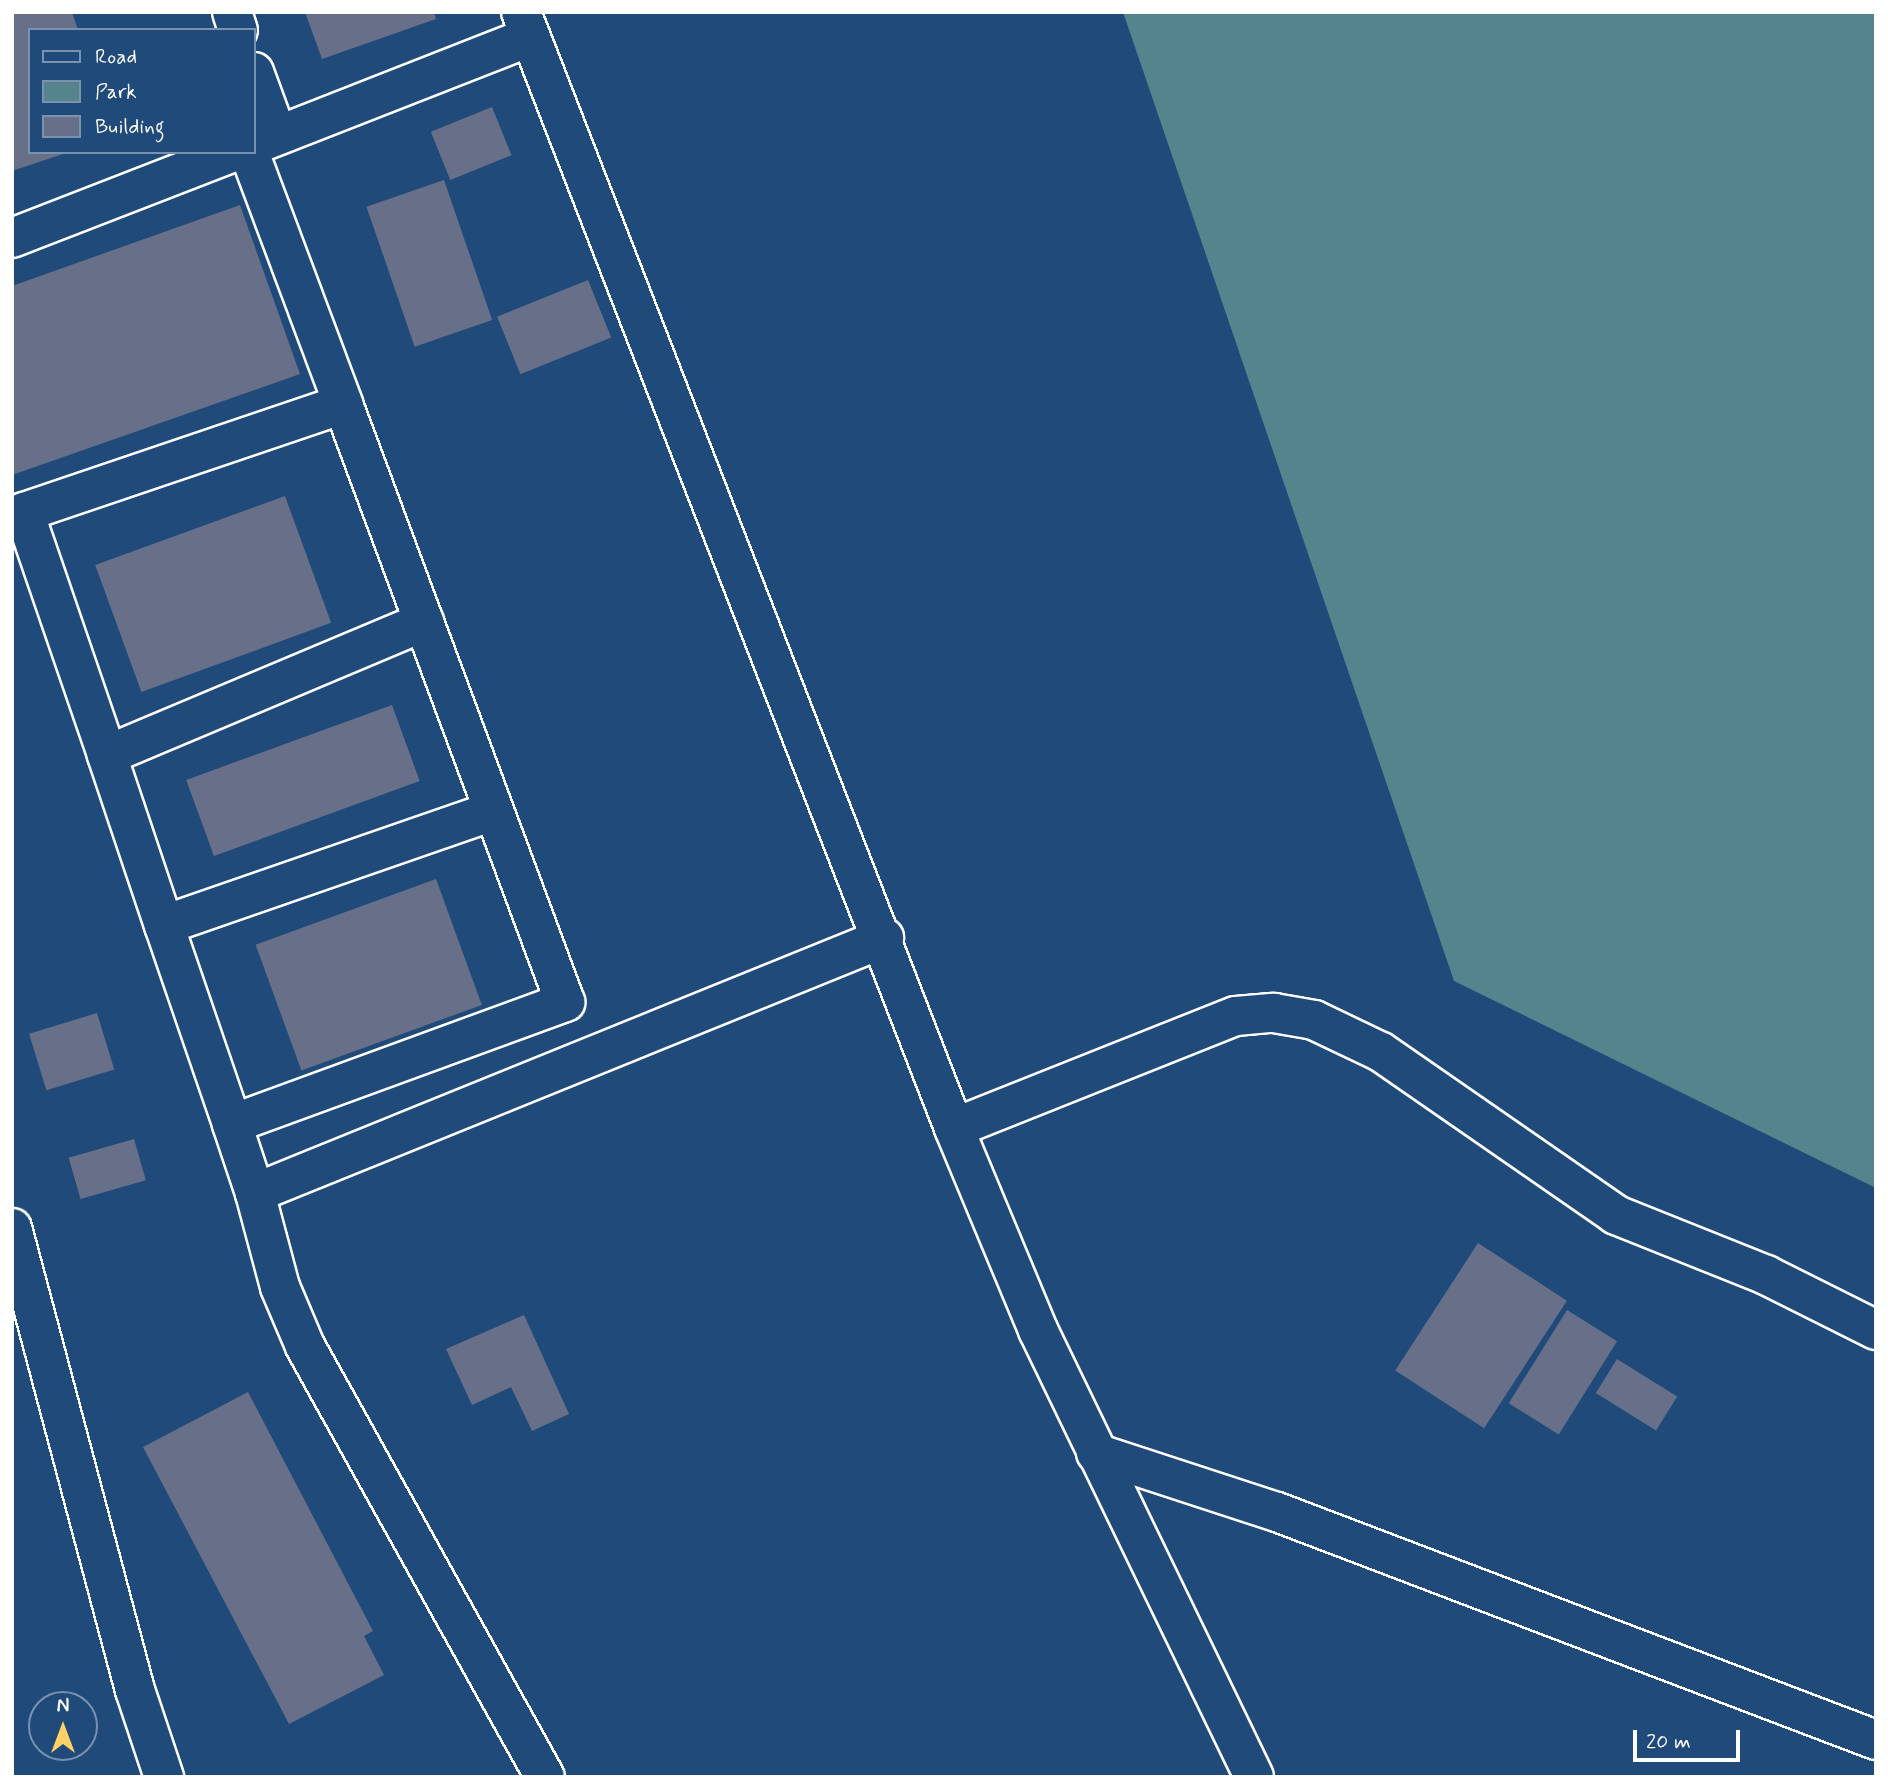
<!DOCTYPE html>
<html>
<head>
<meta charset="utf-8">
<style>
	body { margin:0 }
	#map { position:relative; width:1888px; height:1789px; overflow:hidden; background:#1f4a7a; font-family:Mynerve,sans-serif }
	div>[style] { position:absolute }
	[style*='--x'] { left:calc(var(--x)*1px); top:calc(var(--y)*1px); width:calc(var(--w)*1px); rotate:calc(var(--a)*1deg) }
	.green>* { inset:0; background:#55848d }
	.building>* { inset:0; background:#677088; transform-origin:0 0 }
	.roads { filter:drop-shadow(2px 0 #fff) drop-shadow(-2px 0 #fff) drop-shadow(0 2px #fff) drop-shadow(0 -2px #fff) }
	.minor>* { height:38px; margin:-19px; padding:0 19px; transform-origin:19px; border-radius:19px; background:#1f4a7a }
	span { translate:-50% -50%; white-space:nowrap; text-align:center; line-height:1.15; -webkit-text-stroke:7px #1f4a7a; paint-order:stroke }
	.frame { position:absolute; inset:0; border:14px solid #fff; pointer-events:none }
	.legend { position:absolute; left:28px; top:28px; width:228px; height:126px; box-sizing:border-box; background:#1f4a7a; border:2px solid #7992af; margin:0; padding:9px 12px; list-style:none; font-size:21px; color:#fff }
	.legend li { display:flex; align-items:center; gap:14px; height:35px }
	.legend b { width:35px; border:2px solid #7992af }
	.north { position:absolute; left:28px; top:1691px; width:70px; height:70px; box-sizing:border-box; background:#1f4a7a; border:2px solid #7992af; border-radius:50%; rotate:0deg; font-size:19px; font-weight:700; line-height:28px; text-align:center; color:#fff }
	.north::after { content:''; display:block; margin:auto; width:24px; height:32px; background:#ffd166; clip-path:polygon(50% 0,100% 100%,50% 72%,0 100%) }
	.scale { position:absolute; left:1633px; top:1730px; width:107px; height:32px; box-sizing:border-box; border:4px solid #fff; border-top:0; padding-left:9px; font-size:21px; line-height:24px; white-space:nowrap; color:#fff; -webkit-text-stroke:5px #1f4a7a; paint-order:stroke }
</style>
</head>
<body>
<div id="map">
	<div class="green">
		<i style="clip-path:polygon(1123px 12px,1876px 12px,1876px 1188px,1454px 981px)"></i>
	</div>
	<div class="building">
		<i style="clip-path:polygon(12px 12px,72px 12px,78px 30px,30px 30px,30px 152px,66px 153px,12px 171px)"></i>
		<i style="clip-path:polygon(305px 12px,434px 12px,436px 19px,322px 59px)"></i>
		<i style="left:492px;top:107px;width:52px;height:66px;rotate:68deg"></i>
		<i style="left:444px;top:180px;width:148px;height:82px;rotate:71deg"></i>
		<i style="clip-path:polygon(240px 205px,300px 374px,12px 475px,12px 286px)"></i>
		<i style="left:588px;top:280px;width:62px;height:98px;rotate:68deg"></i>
		<i style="left:285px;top:496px;width:135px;height:202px;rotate:70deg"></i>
		<i style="left:392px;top:705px;width:81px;height:219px;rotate:70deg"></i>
		<i style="left:436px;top:879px;width:134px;height:192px;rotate:70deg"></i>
		<i style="left:97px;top:1013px;width:59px;height:71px;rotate:73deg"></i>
		<i style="left:134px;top:1139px;width:43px;height:68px;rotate:74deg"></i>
		<i style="left:1478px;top:1243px;width:106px;height:152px;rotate:33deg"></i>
		<i style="left:1567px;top:1310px;width:59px;height:110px;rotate:32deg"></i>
		<i style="clip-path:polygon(524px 1315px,569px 1414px,532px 1431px,511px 1387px,472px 1405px,446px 1349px)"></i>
		<i style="left:1617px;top:1359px;width:71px;height:40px;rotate:32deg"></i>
		<i style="clip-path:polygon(248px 1392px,373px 1631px,364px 1636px,384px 1675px,289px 1724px,143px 1447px)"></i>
	</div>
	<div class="roads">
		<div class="minor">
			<i style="--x:232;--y:12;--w:19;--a:72"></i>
			<i style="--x:521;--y:12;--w:1197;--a:68.79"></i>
			<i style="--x:954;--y:1128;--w:219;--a:67.4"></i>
			<i style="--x:1038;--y:1330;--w:496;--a:64.2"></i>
			<i style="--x:254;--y:72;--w:67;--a:69.9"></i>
			<i style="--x:254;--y:145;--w:296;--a:-21.4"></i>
			<i style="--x:249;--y:152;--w:269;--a:69.5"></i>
			<i style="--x:12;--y:238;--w:238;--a:-21.2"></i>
			<i style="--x:107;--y:755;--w:344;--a:-22.8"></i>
			<i style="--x:164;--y:925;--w:348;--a:-19.1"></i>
			<i style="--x:232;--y:1124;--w:355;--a:-20.1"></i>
			<i style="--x:565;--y:1002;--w:638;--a:-110.37"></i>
			<i style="--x:343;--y:404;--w:337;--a:161.3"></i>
			<i style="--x:24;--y:512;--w:257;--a:71.1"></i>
			<i style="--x:107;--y:755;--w:179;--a:71.5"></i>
			<i style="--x:164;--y:925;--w:210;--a:71.1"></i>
			<i style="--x:232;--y:1124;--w:73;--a:71.6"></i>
			<i style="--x:255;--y:1193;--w:679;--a:-22.07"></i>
			<i style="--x:954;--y:1128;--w:303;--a:-21.7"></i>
			<i style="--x:1236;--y:1016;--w:38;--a:-5"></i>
			<i style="--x:1274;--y:1013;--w:41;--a:9.9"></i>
			<i style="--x:1314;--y:1020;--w:74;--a:25.5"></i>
			<i style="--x:1381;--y:1052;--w:286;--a:34.7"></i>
			<i style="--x:1616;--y:1215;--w:162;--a:21.8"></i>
			<i style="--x:1766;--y:1275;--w:123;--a:26.6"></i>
			<i style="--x:255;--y:1193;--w:97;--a:75.1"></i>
			<i style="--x:280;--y:1287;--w:64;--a:67"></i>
			<i style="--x:305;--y:1346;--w:493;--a:60.9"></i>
			<i style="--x:12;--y:1228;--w:478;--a:75.1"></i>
			<i style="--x:135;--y:1690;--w:92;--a:71.6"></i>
			<i style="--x:1096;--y:1453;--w:190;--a:18.1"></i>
			<i style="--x:1277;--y:1512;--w:641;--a:20.84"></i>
		</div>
	</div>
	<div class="frame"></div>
	<ul class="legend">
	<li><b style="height:9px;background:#1f4a7a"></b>Road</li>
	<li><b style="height:19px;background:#55848d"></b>Park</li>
	<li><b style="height:19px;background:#677088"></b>Building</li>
	</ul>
	<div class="north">N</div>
	<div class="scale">20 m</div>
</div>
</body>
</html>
